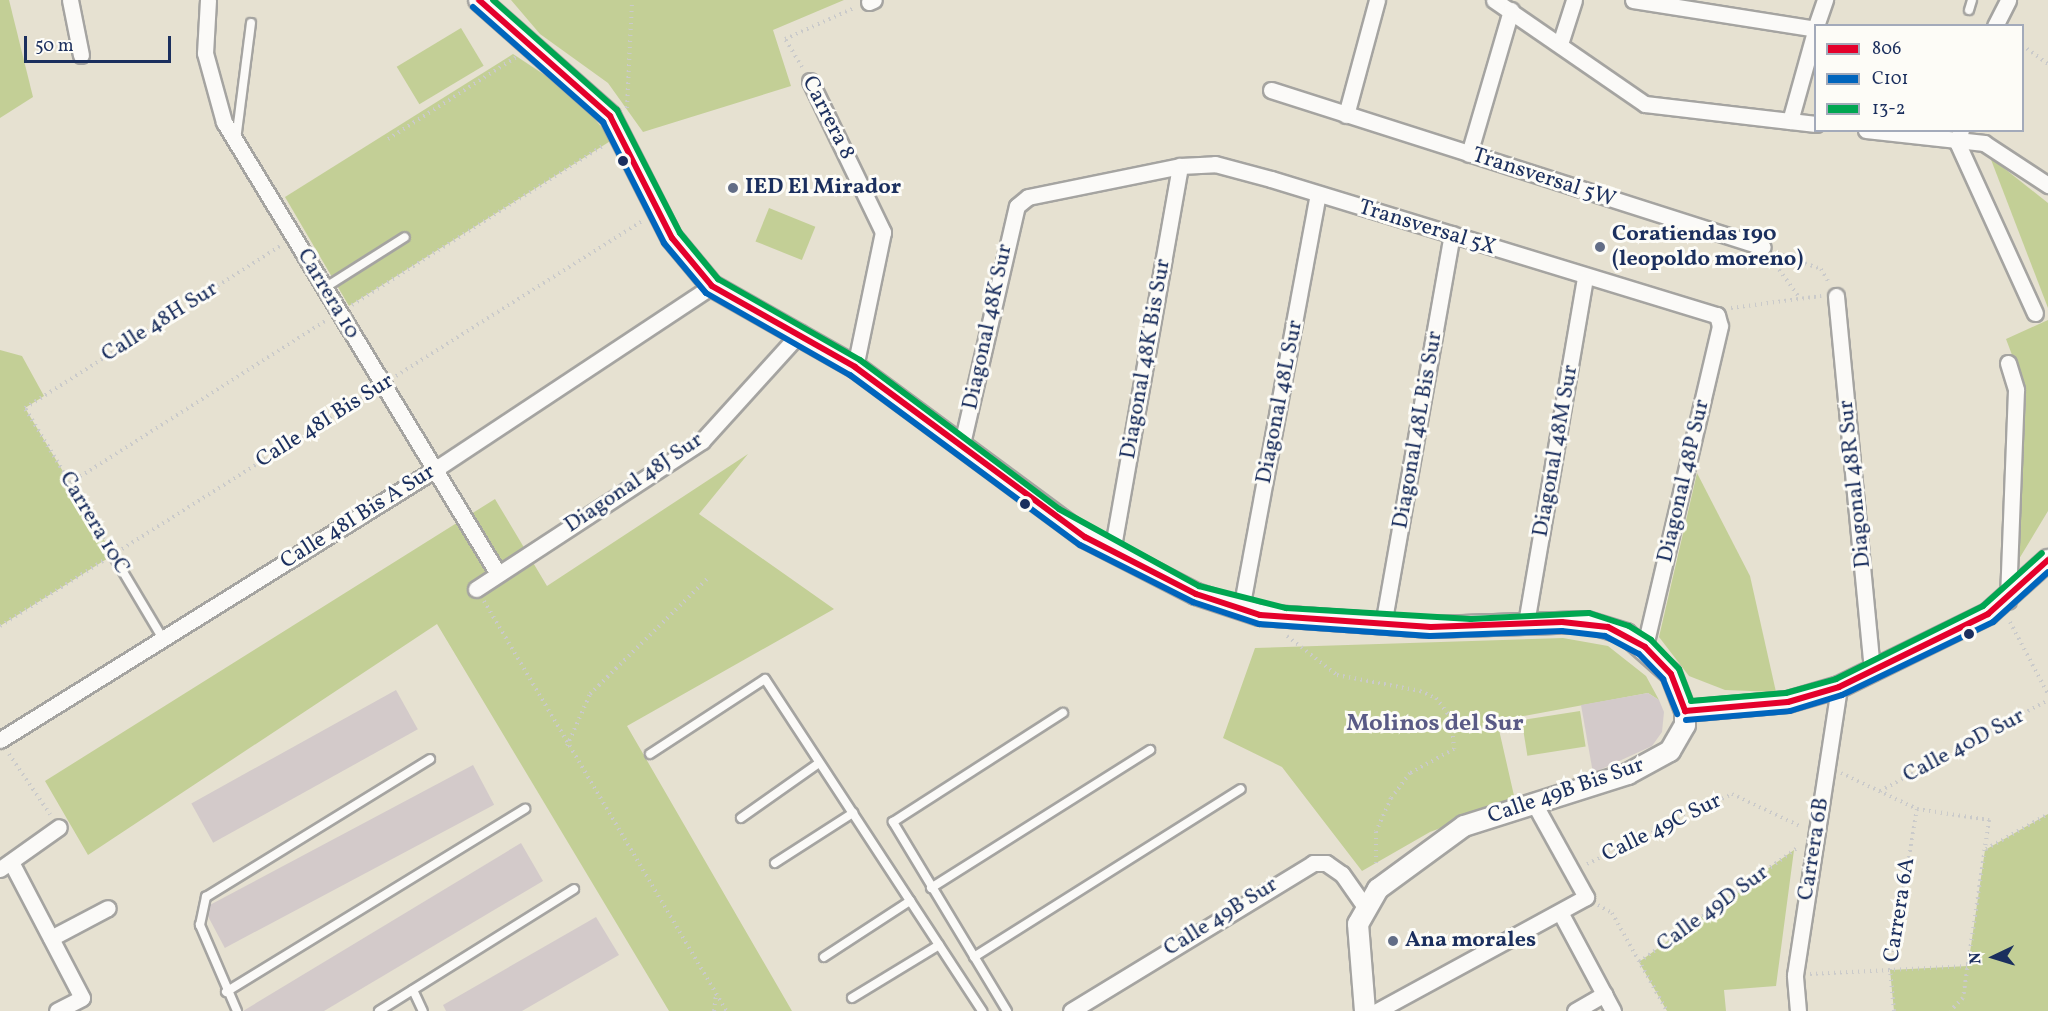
<!DOCTYPE html>
<html>
<head>
<meta charset="utf-8">
<style>
	body { margin:0 }
	#map { position:relative; width:2048px; height:1011px; overflow:hidden; background:#e6e1d1; font-family:Vollkorn,serif }
	div>[style] { position:absolute }
	[style*='--x'] { left:calc(var(--x)*1px); top:calc(var(--y)*1px); width:calc(var(--w)*1px); rotate:calc(var(--a)*1deg) }
	.green>* { inset:0; background:#c3cf96; transform-origin:0 0 }
	.building>* { inset:0; background:#d3caca; transform-origin:0 0 }
	.path>* { height:4px; margin-top:-2px; transform-origin:0; background:repeating-linear-gradient(90deg,#cacaca 0 1.5px,transparent 0 6px) }
	.roads { filter:drop-shadow(2px 0 #a5a4a1) drop-shadow(-2px 0 #a5a4a1) drop-shadow(0 2px #a5a4a1) drop-shadow(0 -2px #a5a4a1) }
	.service>* { height:8px; margin:-4px; padding:0 4px; transform-origin:4px; border-radius:4px; background:#fbfaf8 }
	.minor>* { height:15px; margin:-7.5px; padding:0 7.5px; transform-origin:7.5px; border-radius:7.5px; background:#fbfaf8 }
	.tertiary>* { height:20px; margin:-10px; padding:0 10px; transform-origin:10px; border-radius:10px; background:#fbfaf8 }
	.bus-1>* { height:6px; margin:-3px; padding:0 3px; transform-origin:3px; border-radius:3px; background:#e4002b }
	.bus-2>* { height:6px; margin:-3px; padding:0 3px; transform-origin:3px; border-radius:3px; background:#0065bd }
	.bus-3>* { height:6px; margin:-3px; padding:0 3px; transform-origin:3px; border-radius:3px; background:#00a651 }
	.dots>* { width:16px; height:16px; translate:-50% -50%; box-sizing:border-box; border:3px solid #fdfcf7; border-radius:50% }
	span { translate:-50% -50%; white-space:nowrap; text-align:center; line-height:1.15; -webkit-text-stroke:6px #fdfcf7; paint-order:stroke }
	.street-label { font-size:22px; color:#1b2f5e }
	.poi-label { font-size:22px; color:#1b2f5e; font-weight:700 }
	.left { translate:0 -50%; text-align:left }
	.neighbourhood-label { font-size:24px; color:#5a5b86; font-weight:700 }
	.legend { position:absolute; left:1814px; top:24px; width:210px; height:108px; box-sizing:border-box; background:#fdfcf7; border:2px solid #a3aaba; margin:0; padding:8px 10px; list-style:none; font-size:18px; color:#1b2f5e }
	.legend li { display:flex; align-items:center; gap:12px; height:30px }
	.legend b { width:30px; border:2px solid #a3aaba }
	.north { position:absolute; left:1964px; top:927px; width:60px; height:60px; -webkit-text-stroke:4px #fdfcf7; paint-order:stroke; rotate:266deg; font-size:16px; font-weight:700; line-height:24px; text-align:center; color:#1b2f5e }
	.north::after { content:''; display:block; margin:auto; width:21px; height:27px; background:#1b2f5e; clip-path:polygon(50% 0,100% 100%,50% 72%,0 100%) }
	.scale { position:absolute; left:24px; top:36px; width:147px; height:27px; box-sizing:border-box; border:3px solid #1b2f5e; border-top:0; padding-left:8px; font-size:18px; line-height:21px; white-space:nowrap; color:#1b2f5e; -webkit-text-stroke:4px #fdfcf7; paint-order:stroke }
</style>
</head>
<body>
<div id="map">
	<div class="green">
		<i style="clip-path:polygon(0 0,9px 0,33px 97px,0 118px)"></i>
		<i style="clip-path:polygon(511px 0,844px 0,773px 30px,791px 86px,643px 132px,608px 83px,540px 34px)"></i>
		<i style="left:461px;top:28px;width:44px;height:75px;rotate:59deg"></i>
		<i style="clip-path:polygon(513px 54px,575px 95px,612px 140px,349px 306px,285px 197px)"></i>
		<i style="clip-path:polygon(1990px 157px,2048px 203px,2048px 308px)"></i>
		<i style="left:769px;top:208px;width:50px;height:36px;rotate:22deg"></i>
		<i style="clip-path:polygon(2048px 320px,2048px 511px,2019px 559px,2026px 392px,2006px 339px)"></i>
		<i style="clip-path:polygon(0 350px,22px 356px,44px 396px,25px 408px,113px 555px,0 626px)"></i>
		<i style="clip-path:polygon(748px 454px,699px 514px,834px 609px,627px 726px,792px 1011px,669px 1011px,437px 624px,88px 855px,45px 781px,495px 499px,547px 586px)"></i>
		<i style="clip-path:polygon(1697px 473px,1750px 576px,1776px 692px,1725px 690px,1689px 676px,1659px 637px)"></i>
		<i style="clip-path:polygon(1563px 638px,1608px 646px,1646px 676px,1659px 700px,1648px 693px,1497px 721px,1515px 800px,1430px 832px,1362px 871px,1282px 767px,1223px 738px,1255px 648px)"></i>
		<i style="left:1580px;top:711px;width:36px;height:59px;rotate:81deg"></i>
		<i style="clip-path:polygon(2048px 814px,2048px 1011px,1894px 1011px,1890px 970px,1968px 966px,1985px 850px)"></i>
		<i style="clip-path:polygon(1794px 850px,1776px 986px,1724px 990px,1726px 1011px,1667px 1011px,1639px 962px)"></i>
	</div>
	<div class="building">
		<i style="left:396px;top:690px;width:45px;height:234px;rotate:61deg"></i>
		<i style="clip-path:polygon(1648px 693px,1659px 700px,1664px 712px,1662px 732px,1652px 746px,1593px 773px,1581px 705px)"></i>
		<i style="left:473px;top:765px;width:45px;height:305px;rotate:62deg"></i>
		<i style="clip-path:polygon(521px 843px,543px 881px,324px 1011px,243px 1011px)"></i>
		<i style="clip-path:polygon(596px 917px,619px 955px,522px 1011px,446px 1011px,443px 1005px)"></i>
	</div>
	<div class="path">
		<i style="--x:2022;--y:45;--w:32;--a:36"></i>
		<i style="--x:802;--y:67;--w:33;--a:-121"></i>
		<i style="--x:785;--y:39;--w:76;--a:-24.2"></i>
		<i style="--x:627;--y:108;--w:108;--a:-87.3"></i>
		<i style="--x:388;--y:139;--w:152;--a:-32.6"></i>
		<i style="--x:1777;--y:253;--w:47;--a:20"></i>
		<i style="--x:1821;--y:269;--w:14;--a:60"></i>
		<i style="--x:1772;--y:260;--w:46;--a:53.9"></i>
		<i style="--x:352;--y:305;--w:299;--a:-32.4"></i>
		<i style="--x:1731;--y:308;--w:91;--a:-7.6"></i>
		<i style="--x:396;--y:376;--w:293;--a:-32.2"></i>
		<i style="--x:70;--y:483;--w:302;--a:-32.4"></i>
		<i style="--x:107;--y:544;--w:159;--a:-121.1"></i>
		<i style="--x:25;--y:408;--w:302;--a:-32.4"></i>
		<i style="--x:122;--y:549;--w:293;--a:-32.2"></i>
		<i style="--x:484;--y:601;--w:476;--a:59.4"></i>
		<i style="--x:2010;--y:622;--w:81;--a:62.2"></i>
		<i style="--x:0;--y:626;--w:122;--a:-32.3"></i>
		<i style="--x:1287;--y:636;--w:63;--a:38"></i>
		<i style="--x:1337;--y:675;--w:85;--a:10.9"></i>
		<i style="--x:1420;--y:691;--w:17;--a:24"></i>
		<i style="--x:1436;--y:698;--w:25;--a:53"></i>
		<i style="--x:1451;--y:718;--w:31;--a:84"></i>
		<i style="--x:1454;--y:749;--w:50;--a:151.4"></i>
		<i style="--x:1410;--y:773;--w:31;--a:127"></i>
		<i style="--x:1391;--y:798;--w:37;--a:114"></i>
		<i style="--x:1376;--y:832;--w:35;--a:90"></i>
		<i style="--x:567;--y:746;--w:57;--a:-66.1"></i>
		<i style="--x:590;--y:694;--w:164;--a:-44.5"></i>
		<i style="--x:9;--y:754;--w:73;--a:55.7"></i>
		<i style="--x:1841;--y:773;--w:84;--a:25.3"></i>
		<i style="--x:1917;--y:809;--w:73;--a:8.7"></i>
		<i style="--x:1989;--y:820;--w:180;--a:98.3"></i>
		<i style="--x:1963;--y:998;--w:18;--a:135"></i>
		<i style="--x:1880;--y:791;--w:191;--a:-28.4"></i>
		<i style="--x:1986;--y:849;--w:71;--a:-29.4"></i>
		<i style="--x:1587;--y:864;--w:161;--a:-25.8"></i>
		<i style="--x:1732;--y:794;--w:77;--a:25.2"></i>
		<i style="--x:1598;--y:905;--w:16;--a:30"></i>
		<i style="--x:1612;--y:913;--w:112;--a:60.7"></i>
		<i style="--x:1639;--y:962;--w:195;--a:-35.8"></i>
		<i style="--x:1810;--y:974;--w:158;--a:-2.9"></i>
		<i style="--x:714;--y:1011;--w:17;--a:-83"></i>
		<i style="--x:1894;--y:1011;--w:41;--a:-95.6"></i>
		<i style="--x:1890;--y:970;--w:163;--a:-80.5"></i>
	</div>
	<div class="roads">
		<div class="service">
			<i style="--x:1969;--y:10;--w:10;--a:-73"></i>
			<i style="--x:236;--y:140;--w:118;--a:-82.7"></i>
			<i style="--x:326;--y:287;--w:93;--a:-32.3"></i>
			<i style="--x:113;--y:555;--w:98;--a:59.2"></i>
			<i style="--x:650;--y:754;--w:137;--a:-33.1"></i>
			<i style="--x:765;--y:679;--w:397;--a:56.8"></i>
			<i style="--x:741;--y:818;--w:95;--a:-35.2"></i>
			<i style="--x:775;--y:863;--w:93;--a:-32.7"></i>
			<i style="--x:931;--y:888;--w:259;--a:-32.2"></i>
			<i style="--x:824;--y:957;--w:103;--a:-33.1"></i>
			<i style="--x:974;--y:957;--w:315;--a:-32.2"></i>
			<i style="--x:413;--y:990;--w:23;--a:65"></i>
			<i style="--x:226;--y:992;--w:351;--a:-31.5"></i>
			<i style="--x:852;--y:998;--w:102;--a:-31.3"></i>
			<i style="--x:237;--y:1011;--w:94;--a:-113.3"></i>
			<i style="--x:200;--y:925;--w:29;--a:-78"></i>
			<i style="--x:206;--y:897;--w:263;--a:-31.6"></i>
			<i style="--x:379;--y:1011;--w:230;--a:-32"></i>
			<i style="--x:1007;--y:1011;--w:221;--a:-121.1"></i>
			<i style="--x:893;--y:822;--w:202;--a:-32.7"></i>
		</div>
		<div class="minor">
			<i style="--x:70;--y:0;--w:56;--a:78.7"></i>
			<i style="--x:208;--y:0;--w:53;--a:93.2"></i>
			<i style="--x:205;--y:53;--w:72;--a:74.6"></i>
			<i style="--x:224;--y:122;--w:526;--a:58.76"></i>
			<i style="--x:1494;--y:0;--w:183;--a:34.6"></i>
			<i style="--x:1645;--y:104;--w:172;--a:6.7"></i>
			<i style="--x:1633;--y:0;--w:185;--a:9"></i>
			<i style="--x:869;--y:2;--w:5;--a:-22"></i>
			<i style="--x:1816;--y:26;--w:28;--a:-71"></i>
			<i style="--x:1995;--y:26;--w:29;--a:-63"></i>
			<i style="--x:1560;--y:44;--w:46;--a:-72.3"></i>
			<i style="--x:810;--y:81;--w:168;--a:64.2"></i>
			<i style="--x:883;--y:232;--w:138;--a:101.7"></i>
			<i style="--x:1271;--y:90;--w:516;--a:17.7"></i>
			<i style="--x:1346;--y:115;--w:119;--a:-74.9"></i>
			<i style="--x:1790;--y:121;--w:97;--a:-74.4"></i>
			<i style="--x:1866;--y:130;--w:119;--a:6.3"></i>
			<i style="--x:1984;--y:143;--w:77;--a:33.3"></i>
			<i style="--x:1961;--y:130;--w:13;--a:108"></i>
			<i style="--x:1957;--y:142;--w:188;--a:65.5"></i>
			<i style="--x:1469;--y:154;--w:150;--a:-73.7"></i>
			<i style="--x:1836;--y:296;--w:378;--a:84.5"></i>
			<i style="--x:2008;--y:363;--w:28;--a:73"></i>
			<i style="--x:2016;--y:390;--w:211;--a:92.2"></i>
			<i style="--x:961;--y:448;--w:248;--a:-77"></i>
			<i style="--x:1017;--y:206;--w:14;--a:-39"></i>
			<i style="--x:1028;--y:197;--w:155;--a:-11.5"></i>
			<i style="--x:1180;--y:166;--w:35;--a:-3"></i>
			<i style="--x:1215;--y:164;--w:58;--a:15"></i>
			<i style="--x:1271;--y:179;--w:466;--a:17"></i>
			<i style="--x:1717;--y:315;--w:11;--a:75"></i>
			<i style="--x:1720;--y:326;--w:330;--a:103.2"></i>
			<i style="--x:1112;--y:552;--w:392;--a:-80"></i>
			<i style="--x:476;--y:589;--w:270;--a:-33.2"></i>
			<i style="--x:702;--y:441;--w:146;--a:-47.8"></i>
			<i style="--x:1241;--y:609;--w:422;--a:-79.5"></i>
			<i style="--x:1526;--y:623;--w:349;--a:-80.3"></i>
			<i style="--x:1383;--y:625;--w:397;--a:-80"></i>
			<i style="--x:0;--y:740;--w:511;--a:-31.89"></i>
			<i style="--x:434;--y:470;--w:333;--a:-33.5"></i>
			<i style="--x:11;--y:862;--w:153;--a:62.4"></i>
			<i style="--x:82;--y:998;--w:28;--a:153"></i>
			<i style="--x:0;--y:869;--w:72;--a:-35.4"></i>
			<i style="--x:1560;--y:912;--w:112;--a:61.8"></i>
			<i style="--x:51;--y:938;--w:64;--a:-27.8"></i>
			<i style="--x:1071;--y:1011;--w:284;--a:-31.4"></i>
			<i style="--x:1313;--y:863;--w:13;--a:0"></i>
			<i style="--x:1326;--y:863;--w:19;--a:35"></i>
			<i style="--x:1342;--y:874;--w:38;--a:55"></i>
			<i style="--x:1377;--y:1011;--w:238;--a:-28.6"></i>
			<i style="--x:1586;--y:897;--w:107;--a:-119"></i>
			<i style="--x:1575;--y:1011;--w:34;--a:-30"></i>
			<i style="--x:1798;--y:1011;--w:36;--a:-95"></i>
			<i style="--x:1795;--y:975;--w:291;--a:-81.3"></i>
		</div>
		<div class="tertiary">
			<i style="--x:479;--y:0;--w:175;--a:41.5"></i>
			<i style="--x:610;--y:116;--w:137;--a:63.1"></i>
			<i style="--x:672;--y:238;--w:62;--a:50.2"></i>
			<i style="--x:712;--y:286;--w:164;--a:29.5"></i>
			<i style="--x:855;--y:367;--w:286;--a:36.5"></i>
			<i style="--x:1085;--y:537;--w:125;--a:27.2"></i>
			<i style="--x:1196;--y:594;--w:67;--a:18.2"></i>
			<i style="--x:1260;--y:615;--w:171;--a:4"></i>
			<i style="--x:1431;--y:627;--w:156;--a:-1.8"></i>
			<i style="--x:1587;--y:622;--w:41;--a:17.1"></i>
			<i style="--x:1626;--y:634;--w:60;--a:41.6"></i>
			<i style="--x:1671;--y:674;--w:40;--a:69"></i>
			<i style="--x:1685;--y:711;--w:14;--a:90"></i>
			<i style="--x:1685;--y:725;--w:30;--a:120"></i>
			<i style="--x:1670;--y:751;--w:48;--a:151.3"></i>
			<i style="--x:1628;--y:774;--w:172;--a:162.4"></i>
			<i style="--x:1464;--y:826;--w:107;--a:143.8"></i>
			<i style="--x:1378;--y:889;--w:40;--a:119.7"></i>
			<i style="--x:1358;--y:924;--w:87;--a:85.4"></i>
			<i style="--x:1685;--y:711;--w:103;--a:-5"></i>
			<i style="--x:1788;--y:702;--w:53;--a:-16.4"></i>
			<i style="--x:1839;--y:687;--w:166;--a:-26.1"></i>
			<i style="--x:1988;--y:614;--w:81;--a:-42"></i>
		</div>
	</div>
	<div class="bus-1">
		<i style="--x:479;--y:0;--w:175;--a:41.5"></i>
		<i style="--x:610;--y:116;--w:137;--a:63.1"></i>
		<i style="--x:672;--y:238;--w:62;--a:50.2"></i>
		<i style="--x:712;--y:286;--w:164;--a:29.5"></i>
		<i style="--x:855;--y:367;--w:286;--a:36.5"></i>
		<i style="--x:1085;--y:537;--w:125;--a:27.2"></i>
		<i style="--x:1196;--y:594;--w:67;--a:18.2"></i>
		<i style="--x:1260;--y:615;--w:171;--a:4"></i>
		<i style="--x:1431;--y:627;--w:131;--a:-2.2"></i>
		<i style="--x:1562;--y:622;--w:46;--a:6.2"></i>
		<i style="--x:1608;--y:627;--w:42;--a:28.4"></i>
		<i style="--x:1645;--y:647;--w:37;--a:46"></i>
		<i style="--x:1671;--y:674;--w:40;--a:69"></i>
		<i style="--x:1685;--y:711;--w:103;--a:-5"></i>
		<i style="--x:1788;--y:702;--w:53;--a:-16.4"></i>
		<i style="--x:1839;--y:687;--w:166;--a:-26.1"></i>
		<i style="--x:1988;--y:614;--w:81;--a:-42"></i>
	</div>
	<div class="bus-2">
		<i style="--x:473;--y:7;--w:174;--a:41.5"></i>
		<i style="--x:603;--y:122;--w:136;--a:63.2"></i>
		<i style="--x:664;--y:243;--w:65;--a:50"></i>
		<i style="--x:706;--y:293;--w:166;--a:29.7"></i>
		<i style="--x:850;--y:375;--w:286;--a:36.5"></i>
		<i style="--x:1080;--y:545;--w:127;--a:26.8"></i>
		<i style="--x:1193;--y:602;--w:70;--a:18.4"></i>
		<i style="--x:1259;--y:624;--w:171;--a:4"></i>
		<i style="--x:1430;--y:636;--w:132;--a:-2.2"></i>
		<i style="--x:1562;--y:631;--w:43;--a:6.6"></i>
		<i style="--x:1605;--y:636;--w:38;--a:28"></i>
		<i style="--x:1639;--y:654;--w:35;--a:46"></i>
		<i style="--x:1663;--y:679;--w:38;--a:68"></i>
		<i style="--x:1686;--y:720;--w:104;--a:-4.9"></i>
		<i style="--x:1790;--y:711;--w:54;--a:-17.1"></i>
		<i style="--x:1842;--y:695;--w:168;--a:-25.8"></i>
		<i style="--x:1993;--y:622;--w:74;--a:-42.3"></i>
	</div>
	<div class="bus-3">
		<i style="--x:493;--y:0;--w:166;--a:41.6"></i>
		<i style="--x:617;--y:110;--w:138;--a:62.9"></i>
		<i style="--x:680;--y:233;--w:60;--a:50.4"></i>
		<i style="--x:718;--y:279;--w:163;--a:29.7"></i>
		<i style="--x:860;--y:360;--w:249;--a:36.8"></i>
		<i style="--x:1059;--y:509;--w:160;--a:28.8"></i>
		<i style="--x:1199;--y:586;--w:90;--a:14.2"></i>
		<i style="--x:1286;--y:608;--w:185;--a:3.4"></i>
		<i style="--x:1471;--y:619;--w:118;--a:-2.9"></i>
		<i style="--x:1589;--y:613;--w:42;--a:18"></i>
		<i style="--x:1629;--y:626;--w:26;--a:32"></i>
		<i style="--x:1651;--y:640;--w:40;--a:46"></i>
		<i style="--x:1679;--y:669;--w:34;--a:69"></i>
		<i style="--x:1691;--y:701;--w:95;--a:-4.8"></i>
		<i style="--x:1786;--y:693;--w:52;--a:-15.6"></i>
		<i style="--x:1836;--y:679;--w:164;--a:-26.4"></i>
		<i style="--x:1983;--y:606;--w:79;--a:-41.9"></i>
	</div>
	<div class="dots">
		<i style="left:623px;top:161px;background:#1b2f5e"></i>
		<i style="left:733px;top:188px;background:#626d86"></i>
		<i style="left:1600px;top:247px;background:#626d86"></i>
		<i style="left:1025px;top:504px;background:#1b2f5e"></i>
		<i style="left:1969px;top:634px;background:#1b2f5e"></i>
		<i style="left:1393px;top:941px;background:#626d86"></i>
	</div>
	<div class="street-label">
		<span style="left:828px;top:118px;rotate:63deg">Carrera 8</span>
		<span style="left:1544px;top:178px;rotate:18deg">Transversal 5W</span>
		<span style="left:1427px;top:228px;rotate:17deg">Transversal 5X</span>
		<span style="left:328px;top:294px;rotate:59deg">Carrera 10</span>
		<span style="left:160px;top:322px;rotate:-32deg">Calle 48H Sur</span>
		<span style="left:988px;top:327px;rotate:-78deg">Diagonal 48K Sur</span>
		<span style="left:1146px;top:359px;rotate:-80deg">Diagonal 48K Bis Sur</span>
		<span style="left:1280px;top:402px;rotate:-79deg">Diagonal 48L Sur</span>
		<span style="left:325px;top:421px;rotate:-32deg">Calle 48I Bis Sur</span>
		<span style="left:1418px;top:430px;rotate:-80deg">Diagonal 48L Bis Sur</span>
		<span style="left:1556px;top:451px;rotate:-80deg">Diagonal 48M Sur</span>
		<span style="left:1684px;top:481px;rotate:-77deg">Diagonal 48P Sur</span>
		<span style="left:634px;top:483px;rotate:-34deg">Diagonal 48J Sur</span>
		<span style="left:1855px;top:484px;rotate:-96deg">Diagonal 48R Sur</span>
		<span style="left:358px;top:517px;rotate:-32deg">Calle 48I Bis A Sur</span>
		<span style="left:94px;top:523px;rotate:59deg">Carrera 10C</span>
		<span style="left:1964px;top:746px;rotate:-28deg">Calle 40D Sur</span>
		<span style="left:1566px;top:791px;rotate:-19deg">Calle 49B Bis Sur</span>
		<span style="left:1662px;top:828px;rotate:-26deg">Calle 49C Sur</span>
		<span style="left:1814px;top:849px;rotate:-81deg">Carrera 6B</span>
		<span style="left:1713px;top:909px;rotate:-36deg">Calle 49D Sur</span>
		<span style="left:1900px;top:910px;rotate:-81deg">Carrera 6A</span>
		<span style="left:1221px;top:917px;rotate:-32deg">Calle 49B Sur</span>
	</div>
	<div class="poi-label">
		<span class="left" style="left:745px;top:188px">IED El Mirador</span>
		<span class="left" style="left:1612px;top:247px">Coratiendas 190<br>(leopoldo moreno)</span>
		<span class="left" style="left:1405px;top:941px">Ana morales</span>
	</div>
	<div class="neighbourhood-label">
		<span style="left:1435px;top:725px">Molinos del Sur</span>
	</div>
	<ul class="legend">
	<li><b style="height:8px;background:#e4002b"></b>806</li>
	<li><b style="height:8px;background:#0065bd"></b>C101</li>
	<li><b style="height:8px;background:#00a651"></b>13-2</li>
	</ul>
	<div class="north">N</div>
	<div class="scale">50 m</div>
</div>
</body>
</html>
